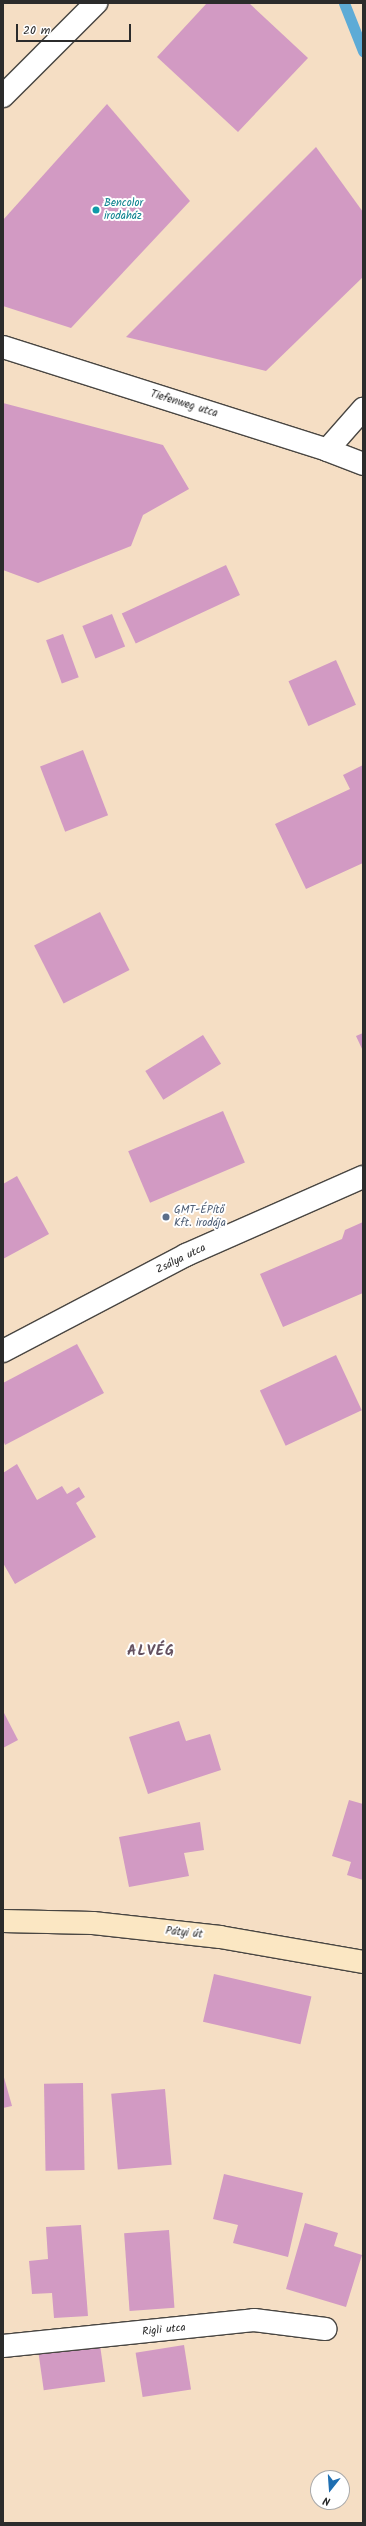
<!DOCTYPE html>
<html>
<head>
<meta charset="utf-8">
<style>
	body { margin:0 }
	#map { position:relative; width:366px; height:2526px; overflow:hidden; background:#f5dec4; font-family:Kalam,sans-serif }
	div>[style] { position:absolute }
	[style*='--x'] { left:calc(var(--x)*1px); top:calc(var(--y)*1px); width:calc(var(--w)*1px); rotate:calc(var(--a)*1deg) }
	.stream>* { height:11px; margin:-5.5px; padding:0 5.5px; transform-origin:5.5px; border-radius:5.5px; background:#5dabd6 }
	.building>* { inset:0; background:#d29ac3; transform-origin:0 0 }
	.roads { filter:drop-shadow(1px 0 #494642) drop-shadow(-1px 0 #494642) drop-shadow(0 1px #494642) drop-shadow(0 -1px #494642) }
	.minor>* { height:22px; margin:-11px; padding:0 11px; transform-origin:11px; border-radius:11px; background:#fff }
	.secondary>* { height:22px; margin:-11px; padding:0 11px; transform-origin:11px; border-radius:11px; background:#fbe7c3 }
	.dots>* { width:11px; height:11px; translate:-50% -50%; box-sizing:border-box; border:2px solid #fff; border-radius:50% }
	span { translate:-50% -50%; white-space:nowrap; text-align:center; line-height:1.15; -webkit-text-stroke:4px #fff; paint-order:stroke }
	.culture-label { font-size:11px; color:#0d838f }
	.left { translate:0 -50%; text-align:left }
	.street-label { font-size:11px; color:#2b2b2b }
	.service-label { font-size:11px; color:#4e5e75 }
	.district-label { font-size:15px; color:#655260; font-weight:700; letter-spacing:1px }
	.frame { position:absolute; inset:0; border:4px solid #2b2b2b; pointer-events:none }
	.north { position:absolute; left:310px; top:2470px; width:40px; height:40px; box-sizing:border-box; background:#fff; border:1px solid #aaa; border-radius:50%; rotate:197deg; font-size:11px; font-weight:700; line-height:16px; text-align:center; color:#2b2b2b }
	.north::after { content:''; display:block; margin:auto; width:14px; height:18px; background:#1f6fb2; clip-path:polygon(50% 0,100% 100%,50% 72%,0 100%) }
	.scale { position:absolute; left:16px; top:24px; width:115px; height:18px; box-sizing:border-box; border:2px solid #2b2b2b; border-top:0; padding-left:5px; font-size:12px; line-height:14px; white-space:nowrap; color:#2b2b2b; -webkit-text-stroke:3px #fff; paint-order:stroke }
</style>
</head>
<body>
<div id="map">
	<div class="stream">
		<i style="--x:344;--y:3;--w:52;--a:68.4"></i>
	</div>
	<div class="building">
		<i style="clip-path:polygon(207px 3px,249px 3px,308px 58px,238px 132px,157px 57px)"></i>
		<i style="clip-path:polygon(107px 104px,190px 201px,71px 328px,3px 306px,3px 220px)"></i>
		<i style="clip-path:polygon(316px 147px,363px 212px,363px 277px,266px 371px,126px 337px)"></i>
		<i style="clip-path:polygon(3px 403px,163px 445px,189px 489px,143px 515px,131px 546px,38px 583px,3px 570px)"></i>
		<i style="left:226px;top:565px;width:33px;height:115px;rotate:65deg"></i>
		<i style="left:112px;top:614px;width:35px;height:32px;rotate:68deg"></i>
		<i style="left:63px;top:634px;width:46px;height:18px;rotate:70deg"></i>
		<i style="left:336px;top:660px;width:49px;height:52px;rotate:66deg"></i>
		<i style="left:83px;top:750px;width:70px;height:46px;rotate:69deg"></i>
		<i style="clip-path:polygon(363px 765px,363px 863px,306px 889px,275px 824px,350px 789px,343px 775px)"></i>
		<i style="left:100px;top:912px;width:65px;height:74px;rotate:63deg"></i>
		<i style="clip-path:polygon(363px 1033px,363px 1051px,356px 1036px)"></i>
		<i style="left:203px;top:1035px;width:34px;height:68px;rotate:58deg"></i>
		<i style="left:223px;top:1111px;width:56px;height:103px;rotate:67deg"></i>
		<i style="clip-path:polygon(17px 1176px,49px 1234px,3px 1259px,3px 1184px)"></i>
		<i style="clip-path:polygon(363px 1222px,363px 1293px,283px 1327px,260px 1274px,342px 1239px,345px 1230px)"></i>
		<i style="clip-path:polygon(77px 1344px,104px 1393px,5px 1445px,3px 1440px,3px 1383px)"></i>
		<i style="left:336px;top:1355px;width:61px;height:84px;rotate:65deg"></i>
		<i style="clip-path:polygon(17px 1464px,37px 1500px,62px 1486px,67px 1494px,79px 1487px,85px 1497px,76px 1503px,96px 1537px,15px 1584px,3px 1563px,3px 1473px)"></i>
		<i style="clip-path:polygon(3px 1711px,18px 1740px,3px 1748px)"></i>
		<i style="clip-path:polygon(179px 1721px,186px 1741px,210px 1734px,221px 1770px,148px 1794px,129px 1737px)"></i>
		<i style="clip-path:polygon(349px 1800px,363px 1804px,363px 1880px,347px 1875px,351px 1862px,332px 1856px)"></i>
		<i style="clip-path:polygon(200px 1822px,204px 1850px,184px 1853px,189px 1876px,129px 1887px,119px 1837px)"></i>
		<i style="left:214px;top:1974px;width:100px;height:49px;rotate:13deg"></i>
		<i style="clip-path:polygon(3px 2074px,12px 2106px,3px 2108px)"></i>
		<i style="left:83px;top:2083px;width:87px;height:39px;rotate:89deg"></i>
		<i style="left:165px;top:2089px;width:76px;height:54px;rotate:85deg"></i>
		<i style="clip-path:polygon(224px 2174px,303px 2193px,288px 2257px,233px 2243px,238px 2225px,213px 2219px)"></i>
		<i style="clip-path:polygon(305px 2223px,338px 2233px,334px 2246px,362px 2255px,346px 2307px,286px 2289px)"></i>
		<i style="clip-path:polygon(81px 2225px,88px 2316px,54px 2318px,52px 2293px,32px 2294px,29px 2261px,48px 2259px,46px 2227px)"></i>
		<i style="left:169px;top:2230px;width:78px;height:45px;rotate:86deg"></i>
		<i style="left:100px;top:2345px;width:37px;height:62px;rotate:82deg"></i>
		<i style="left:184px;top:2345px;width:45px;height:49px;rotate:81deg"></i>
	</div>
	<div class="roads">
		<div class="minor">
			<i style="--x:3;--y:96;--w:132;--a:-45"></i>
			<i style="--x:3;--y:347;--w:340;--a:17.6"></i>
			<i style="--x:327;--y:450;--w:39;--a:21"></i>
			<i style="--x:327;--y:450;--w:55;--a:-48.7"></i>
			<i style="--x:3;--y:1351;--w:207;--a:-27.7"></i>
			<i style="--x:186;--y:1255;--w:193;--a:-23.8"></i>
			<i style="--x:3;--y:2346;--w:252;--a:-5.9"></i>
			<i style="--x:254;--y:2320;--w:72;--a:7.2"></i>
		</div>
		<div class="secondary">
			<i style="--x:3;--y:1921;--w:90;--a:1.3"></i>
			<i style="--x:93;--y:1923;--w:128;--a:6.3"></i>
			<i style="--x:220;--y:1937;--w:145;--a:9.9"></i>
		</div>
	</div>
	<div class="dots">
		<i style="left:96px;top:210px;background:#0f9aa8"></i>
		<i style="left:166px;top:1217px;background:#5c6f8a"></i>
	</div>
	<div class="culture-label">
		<span class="left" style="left:104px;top:210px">Bencolor<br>irodaház</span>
	</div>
	<div class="street-label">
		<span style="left:184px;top:404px;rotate:17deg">Tiefenweg utca</span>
		<span style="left:181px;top:1259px;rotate:-26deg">Zsálya utca</span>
		<span style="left:184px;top:1933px;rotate:6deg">Pátyi út</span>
		<span style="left:164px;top:2330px;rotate:-6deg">Rigli utca</span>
	</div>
	<div class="service-label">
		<span class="left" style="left:174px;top:1217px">GMT-ÉPítő<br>Kft. irodája</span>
	</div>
	<div class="district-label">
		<span style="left:151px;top:1652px">ALVÉG</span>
	</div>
	<div class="frame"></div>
	<div class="north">N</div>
	<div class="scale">20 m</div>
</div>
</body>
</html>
